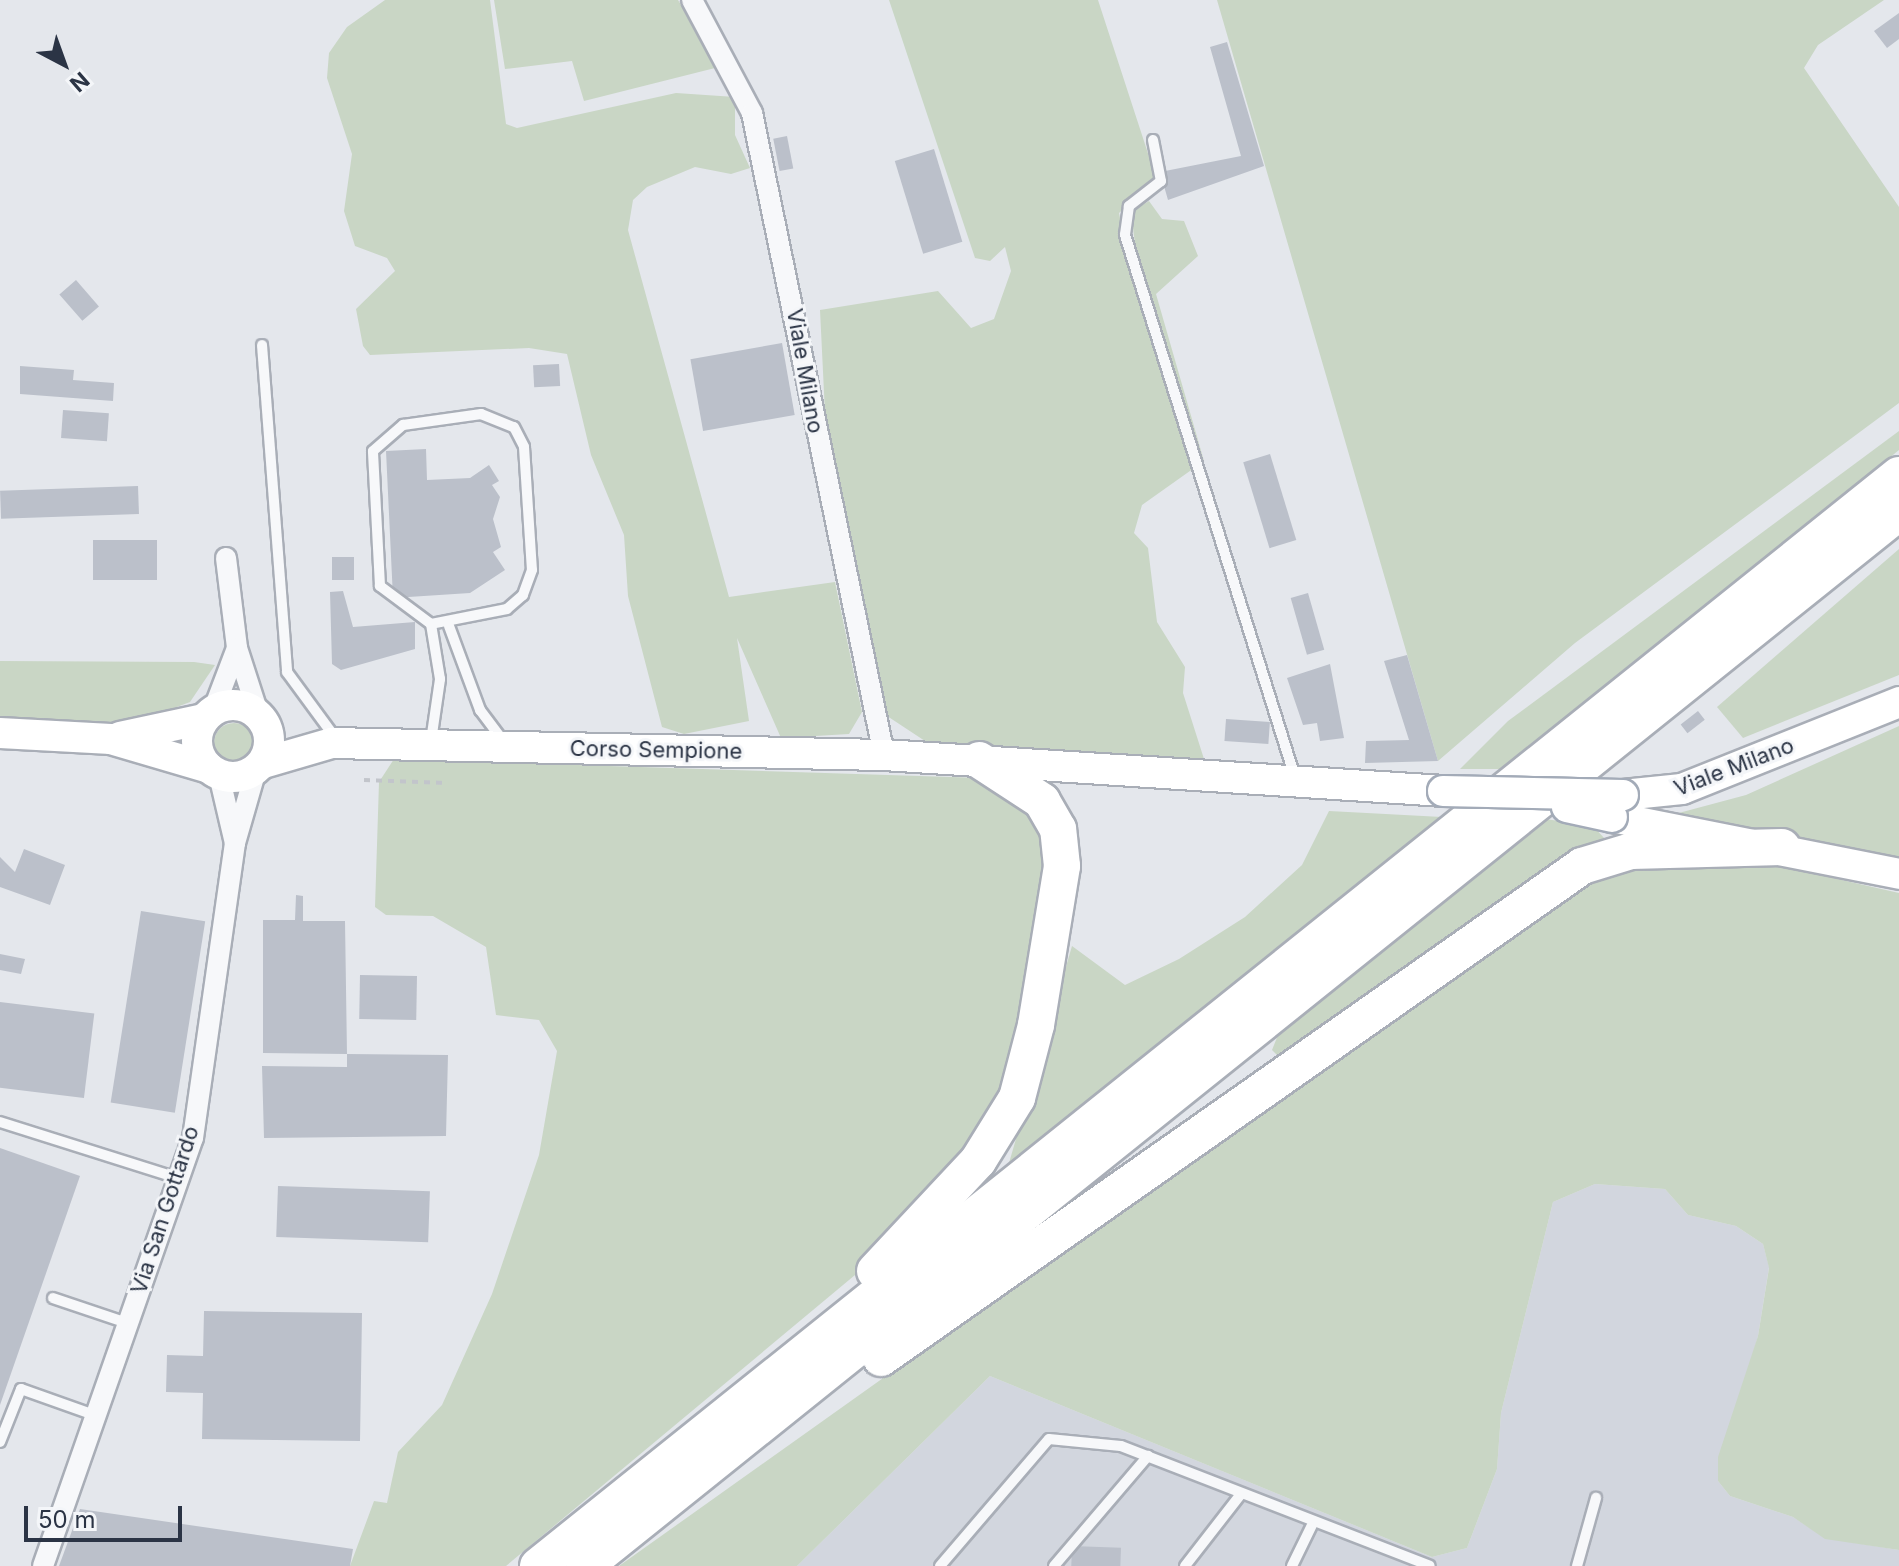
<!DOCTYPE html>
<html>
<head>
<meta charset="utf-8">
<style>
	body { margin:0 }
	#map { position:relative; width:1899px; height:1566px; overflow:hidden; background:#e4e7ec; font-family:Inter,sans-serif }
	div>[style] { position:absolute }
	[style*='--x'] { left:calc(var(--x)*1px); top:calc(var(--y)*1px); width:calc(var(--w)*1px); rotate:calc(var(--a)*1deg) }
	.built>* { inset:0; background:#d2d6de }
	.green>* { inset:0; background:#c9d6c5 }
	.round { border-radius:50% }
	.building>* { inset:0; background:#bbc0ca; transform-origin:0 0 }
	.path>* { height:4px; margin-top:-2px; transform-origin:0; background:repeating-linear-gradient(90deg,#c2c5cb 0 6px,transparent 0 12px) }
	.roads { filter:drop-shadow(2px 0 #a9aeb7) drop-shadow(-2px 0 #a9aeb7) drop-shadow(0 2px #a9aeb7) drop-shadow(0 -2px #a9aeb7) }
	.lane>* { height:10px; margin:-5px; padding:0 5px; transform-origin:5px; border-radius:5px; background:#f7f8fa }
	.street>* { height:20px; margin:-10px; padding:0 10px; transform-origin:10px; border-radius:10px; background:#f7f8fa }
	.primary>* { height:30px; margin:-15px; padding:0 15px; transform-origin:15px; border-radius:15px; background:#fff }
	.primary>.ring { margin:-15px; padding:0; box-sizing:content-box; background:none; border:30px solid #fff; border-radius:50% }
	.highway>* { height:36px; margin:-18px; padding:0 18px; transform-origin:18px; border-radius:18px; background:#fff }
	.bridges { filter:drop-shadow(2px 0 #a3abb8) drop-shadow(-2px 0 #a3abb8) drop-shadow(0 2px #a3abb8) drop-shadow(0 -2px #a3abb8) }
	.primary-bridge>* { height:30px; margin:-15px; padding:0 15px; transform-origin:15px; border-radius:15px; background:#fff }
	span { translate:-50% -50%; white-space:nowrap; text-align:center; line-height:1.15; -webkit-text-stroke:6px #f4f6f9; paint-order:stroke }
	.street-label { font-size:22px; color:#2b3445 }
	.north { position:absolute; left:24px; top:24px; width:80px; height:80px; -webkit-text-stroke:6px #f4f6f9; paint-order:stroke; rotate:139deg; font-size:22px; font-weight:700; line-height:32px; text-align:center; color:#2b3445 }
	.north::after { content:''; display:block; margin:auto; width:28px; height:36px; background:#2b3445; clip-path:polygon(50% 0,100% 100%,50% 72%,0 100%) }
	.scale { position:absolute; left:24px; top:1506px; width:158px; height:36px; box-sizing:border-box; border:4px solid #2b3445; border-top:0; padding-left:10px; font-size:24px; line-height:28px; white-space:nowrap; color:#2b3445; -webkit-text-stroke:6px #f4f6f9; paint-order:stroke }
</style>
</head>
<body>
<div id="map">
	<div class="built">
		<i style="clip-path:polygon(1595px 1184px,1665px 1189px,1688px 1215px,1736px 1226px,1763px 1244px,1769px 1267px,1758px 1336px,1718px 1481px,1730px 1496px,1793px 1517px,1825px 1538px,1899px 1550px,1899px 1566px,797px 1566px,990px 1376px,1432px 1557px,1467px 1548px,1497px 1469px,1501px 1413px,1553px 1202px)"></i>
	</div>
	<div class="green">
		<i style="clip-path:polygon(385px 0,490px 0,506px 124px,517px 128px,676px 93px,735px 97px,735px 135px,750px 168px,731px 174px,695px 167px,647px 187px,633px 200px,628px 230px,729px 597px,835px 582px,862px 712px,849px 734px,781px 738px,737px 638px,749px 721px,684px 734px,662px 727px,628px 596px,624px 535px,591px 455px,567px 354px,529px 348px,370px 355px,363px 346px,356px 309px,395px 271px,387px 258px,355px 246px,344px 211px,352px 154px,327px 78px,329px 53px,347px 27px)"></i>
		<i style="clip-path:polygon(494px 0,678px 0,719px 67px,584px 101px,572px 61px,505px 69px)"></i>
		<i style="clip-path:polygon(889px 0,1098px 0,1156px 178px,1119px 213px,1129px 262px,1137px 260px,1131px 212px,1149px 201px,1162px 219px,1184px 221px,1198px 256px,1156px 294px,1204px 461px,1142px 505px,1134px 533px,1148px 548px,1157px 622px,1185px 667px,1183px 693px,1204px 759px,925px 741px,881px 712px,825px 413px,820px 310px,938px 291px,971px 328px,994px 319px,1011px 271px,1005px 247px,990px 261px,975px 258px)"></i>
		<i style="clip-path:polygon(1217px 0,1884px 0,1818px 45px,1804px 68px,1899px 207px,1899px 403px,1575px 643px,1438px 761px)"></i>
		<i style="clip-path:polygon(1899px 431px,1899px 450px,1508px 769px,1460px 769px,1508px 721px)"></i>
		<i style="clip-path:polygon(1899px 549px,1899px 675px,1743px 738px,1717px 707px)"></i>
		<i style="clip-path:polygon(0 661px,194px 662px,215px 665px,190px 702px,129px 725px,0 724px)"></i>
		<i class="round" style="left:214px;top:723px;width:40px;height:40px"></i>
		<i style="clip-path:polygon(1899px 726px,1899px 861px,1675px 814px,1746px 795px)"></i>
		<i style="clip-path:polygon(394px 759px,982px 778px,1011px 788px,1051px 842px,1013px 1088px,891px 1245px,506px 1566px,350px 1566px,374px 1501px,387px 1503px,398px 1452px,442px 1405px,492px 1294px,539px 1155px,557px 1051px,539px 1020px,496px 1015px,486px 947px,433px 916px,386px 915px,375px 907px,379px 782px)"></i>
		<i style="clip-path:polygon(1329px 811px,1442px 817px,1009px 1163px,1072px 946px,1125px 985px,1179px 959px,1245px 917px,1302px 865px)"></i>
		<i style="clip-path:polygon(1544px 819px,1592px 825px,1606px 840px,1508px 894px,1280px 1058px,1272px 1050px,1280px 1030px)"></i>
		<i style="clip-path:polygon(1740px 857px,1899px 893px,1899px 1550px,1825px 1539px,1793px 1517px,1730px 1496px,1718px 1481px,1718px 1457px,1758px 1336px,1769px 1268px,1763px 1244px,1736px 1226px,1688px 1215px,1665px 1189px,1595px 1184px,1553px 1202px,1501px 1413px,1497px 1469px,1467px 1548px,1432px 1557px,990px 1376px,797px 1566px,619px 1566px,1587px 877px,1635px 863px)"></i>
	</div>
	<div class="building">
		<i style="clip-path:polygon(1899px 13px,1899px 39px,1887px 48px,1874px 31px)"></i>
		<i style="clip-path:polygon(1227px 42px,1264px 166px,1168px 200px,1160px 172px,1241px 156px,1210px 47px)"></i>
		<i style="left:787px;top:136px;width:33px;height:14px;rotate:79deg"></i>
		<i style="left:934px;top:149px;width:97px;height:41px;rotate:73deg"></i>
		<i style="left:76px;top:280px;width:35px;height:22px;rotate:49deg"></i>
		<i style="left:782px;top:343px;width:73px;height:93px;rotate:80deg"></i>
		<i style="left:559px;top:364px;width:22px;height:26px;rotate:87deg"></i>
		<i style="clip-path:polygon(20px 366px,74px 370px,73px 380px,114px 383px,113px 401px,20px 394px)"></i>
		<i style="left:63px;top:410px;width:46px;height:28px;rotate:4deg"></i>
		<i style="clip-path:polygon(426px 449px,427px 480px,470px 478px,489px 465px,499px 481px,492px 485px,500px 497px,493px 519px,501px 547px,493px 552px,505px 570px,470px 593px,393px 598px,386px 451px)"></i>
		<i style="left:1270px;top:454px;width:90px;height:28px;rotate:73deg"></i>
		<i style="left:138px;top:486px;width:28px;height:138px;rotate:88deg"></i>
		<i style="left:157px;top:540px;width:40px;height:64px;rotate:90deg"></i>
		<i style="left:354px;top:557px;width:23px;height:22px;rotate:90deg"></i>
		<i style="clip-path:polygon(343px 591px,353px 627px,415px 622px,415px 649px,341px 670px,332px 664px,330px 592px)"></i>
		<i style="left:1308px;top:593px;width:59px;height:18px;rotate:74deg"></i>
		<i style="clip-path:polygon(1407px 655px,1438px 761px,1365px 763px,1366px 741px,1409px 740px,1384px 661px)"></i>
		<i style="clip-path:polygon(1330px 664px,1344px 738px,1320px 741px,1317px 723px,1303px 725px,1287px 678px)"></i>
		<i style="left:1698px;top:711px;width:11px;height:22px;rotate:52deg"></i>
		<i style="left:1226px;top:719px;width:44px;height:22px;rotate:4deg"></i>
		<i style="clip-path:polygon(24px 849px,65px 865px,50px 905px,0 887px,0 857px,15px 872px)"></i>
		<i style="clip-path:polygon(296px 895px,303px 896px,303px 921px,345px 921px,347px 1054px,263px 1053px,263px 920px,295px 920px)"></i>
		<i style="left:141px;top:911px;width:65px;height:194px;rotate:9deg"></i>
		<i style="clip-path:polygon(0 954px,25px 959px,21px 974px,0 970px)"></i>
		<i style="left:360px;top:975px;width:57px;height:44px;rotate:1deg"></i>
		<i style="left:0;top:1002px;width:95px;height:85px;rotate:7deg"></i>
		<i style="clip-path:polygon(347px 1054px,448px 1055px,446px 1136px,264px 1138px,262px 1066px,347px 1067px)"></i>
		<i style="clip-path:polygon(0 1148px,80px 1176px,0 1405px)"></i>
		<i style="left:278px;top:1186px;width:152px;height:51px;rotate:2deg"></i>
		<i style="clip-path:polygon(204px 1311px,362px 1313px,360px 1441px,202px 1439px,203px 1393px,166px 1392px,167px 1355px,203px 1356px)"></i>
		<i style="clip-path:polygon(80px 1509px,353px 1549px,350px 1566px,59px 1566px)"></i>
		<i style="left:1072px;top:1546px;width:49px;height:20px;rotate:2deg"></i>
	</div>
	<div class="path">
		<i style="--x:364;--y:780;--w:83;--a:2.1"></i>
	</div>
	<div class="roads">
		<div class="lane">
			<i style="--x:1153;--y:140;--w:42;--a:79"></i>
			<i style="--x:1161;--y:181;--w:41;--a:142"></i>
			<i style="--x:1129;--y:206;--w:29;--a:98"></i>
			<i style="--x:1125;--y:235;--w:568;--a:72.59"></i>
			<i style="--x:262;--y:345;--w:328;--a:85.6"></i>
			<i style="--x:287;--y:672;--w:84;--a:53.7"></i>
			<i style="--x:481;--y:414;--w:35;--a:22"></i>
			<i style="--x:514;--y:427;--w:22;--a:63"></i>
			<i style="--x:524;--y:447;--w:123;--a:86.3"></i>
			<i style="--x:532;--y:570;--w:27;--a:110"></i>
			<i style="--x:523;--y:595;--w:21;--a:139"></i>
			<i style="--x:507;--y:609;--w:77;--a:168.8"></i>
			<i style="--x:431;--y:624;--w:64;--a:-143.3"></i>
			<i style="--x:380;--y:586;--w:135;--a:-93"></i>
			<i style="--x:373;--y:451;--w:40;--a:-41"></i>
			<i style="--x:403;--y:425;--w:79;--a:-8"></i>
			<i style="--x:449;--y:626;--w:90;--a:69.7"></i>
			<i style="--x:480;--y:710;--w:39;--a:53"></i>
			<i style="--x:431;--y:741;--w:63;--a:-81.7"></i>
			<i style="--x:440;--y:679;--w:56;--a:-99.3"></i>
			<i style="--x:0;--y:1122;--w:187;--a:17.5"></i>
			<i style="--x:53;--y:1298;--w:78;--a:18.7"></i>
			<i style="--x:0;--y:1442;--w:57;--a:-68.4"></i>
			<i style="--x:21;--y:1389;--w:77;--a:19.6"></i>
			<i style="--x:940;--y:1566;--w:167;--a:-49.4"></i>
			<i style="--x:1049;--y:1439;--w:72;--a:5.6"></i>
			<i style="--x:1121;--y:1446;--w:331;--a:21.2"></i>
			<i style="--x:1054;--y:1566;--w:145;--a:-49.5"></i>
			<i style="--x:1185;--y:1566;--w:91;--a:-52.1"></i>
			<i style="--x:1292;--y:1566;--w:48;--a:-64"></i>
			<i style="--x:1577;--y:1566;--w:71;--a:-74.4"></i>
		</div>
		<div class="street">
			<i style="--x:692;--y:0;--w:128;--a:62"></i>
			<i style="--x:752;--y:113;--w:655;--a:78.38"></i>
			<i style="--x:226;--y:558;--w:91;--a:83"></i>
			<i style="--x:237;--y:648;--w:68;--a:72.1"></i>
			<i style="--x:213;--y:711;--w:67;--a:-69.1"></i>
			<i style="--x:219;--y:775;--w:70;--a:76.8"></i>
			<i style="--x:43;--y:1566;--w:454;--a:-70.7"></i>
			<i style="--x:193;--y:1138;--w:298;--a:-81.9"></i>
			<i style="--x:235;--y:843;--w:76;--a:-74"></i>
		</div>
		<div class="primary">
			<i class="ring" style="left:197px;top:705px;width:42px;height:42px"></i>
			<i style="--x:0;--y:733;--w:111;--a:3.1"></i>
			<i style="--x:111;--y:739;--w:102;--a:16.5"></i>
			<i style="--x:120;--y:737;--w:86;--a:-12.1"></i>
			<i style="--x:263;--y:763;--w:72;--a:-16.2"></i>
			<i style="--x:332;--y:743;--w:552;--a:1.25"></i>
			<i style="--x:884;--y:755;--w:560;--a:3.68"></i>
			<i style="--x:1623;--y:795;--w:59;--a:-5.8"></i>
			<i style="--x:1682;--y:789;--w:234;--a:-21.8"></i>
			<i style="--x:1612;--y:817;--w:293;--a:11.2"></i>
		</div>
		<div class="highway">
			<i style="--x:875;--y:1271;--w:151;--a:-46.9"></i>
			<i style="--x:978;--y:1161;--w:74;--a:-58.2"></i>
			<i style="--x:1017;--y:1098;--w:75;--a:-75.4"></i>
			<i style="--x:1036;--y:1025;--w:161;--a:-80.7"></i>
			<i style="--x:1062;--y:866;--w:37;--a:-96"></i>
			<i style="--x:1058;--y:829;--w:32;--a:-120"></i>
			<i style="--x:1042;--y:801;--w:75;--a:-146.9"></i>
			<i style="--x:881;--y:1358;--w:856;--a:-35.06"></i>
			<i style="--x:1582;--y:866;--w:51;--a:-17"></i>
			<i style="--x:1631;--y:851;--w:151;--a:-1.5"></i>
			<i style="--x:538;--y:1566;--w:1744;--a:-38.72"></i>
			<i style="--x:585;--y:1566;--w:1684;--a:-38.73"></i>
		</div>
	</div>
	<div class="bridges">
		<div class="primary-bridge">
			<i style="--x:1443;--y:791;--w:180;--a:1.3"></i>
			<i style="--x:1567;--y:807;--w:46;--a:12.5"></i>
		</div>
	</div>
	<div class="street-label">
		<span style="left:805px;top:371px;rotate:80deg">Viale Milano</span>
		<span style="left:656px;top:750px;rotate:1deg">Corso Sempione</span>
		<span style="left:1734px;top:767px;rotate:-21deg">Viale Milano</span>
		<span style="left:165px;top:1210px;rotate:-72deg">Via San Gottardo</span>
	</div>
	<div class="north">N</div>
	<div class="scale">50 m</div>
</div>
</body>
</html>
